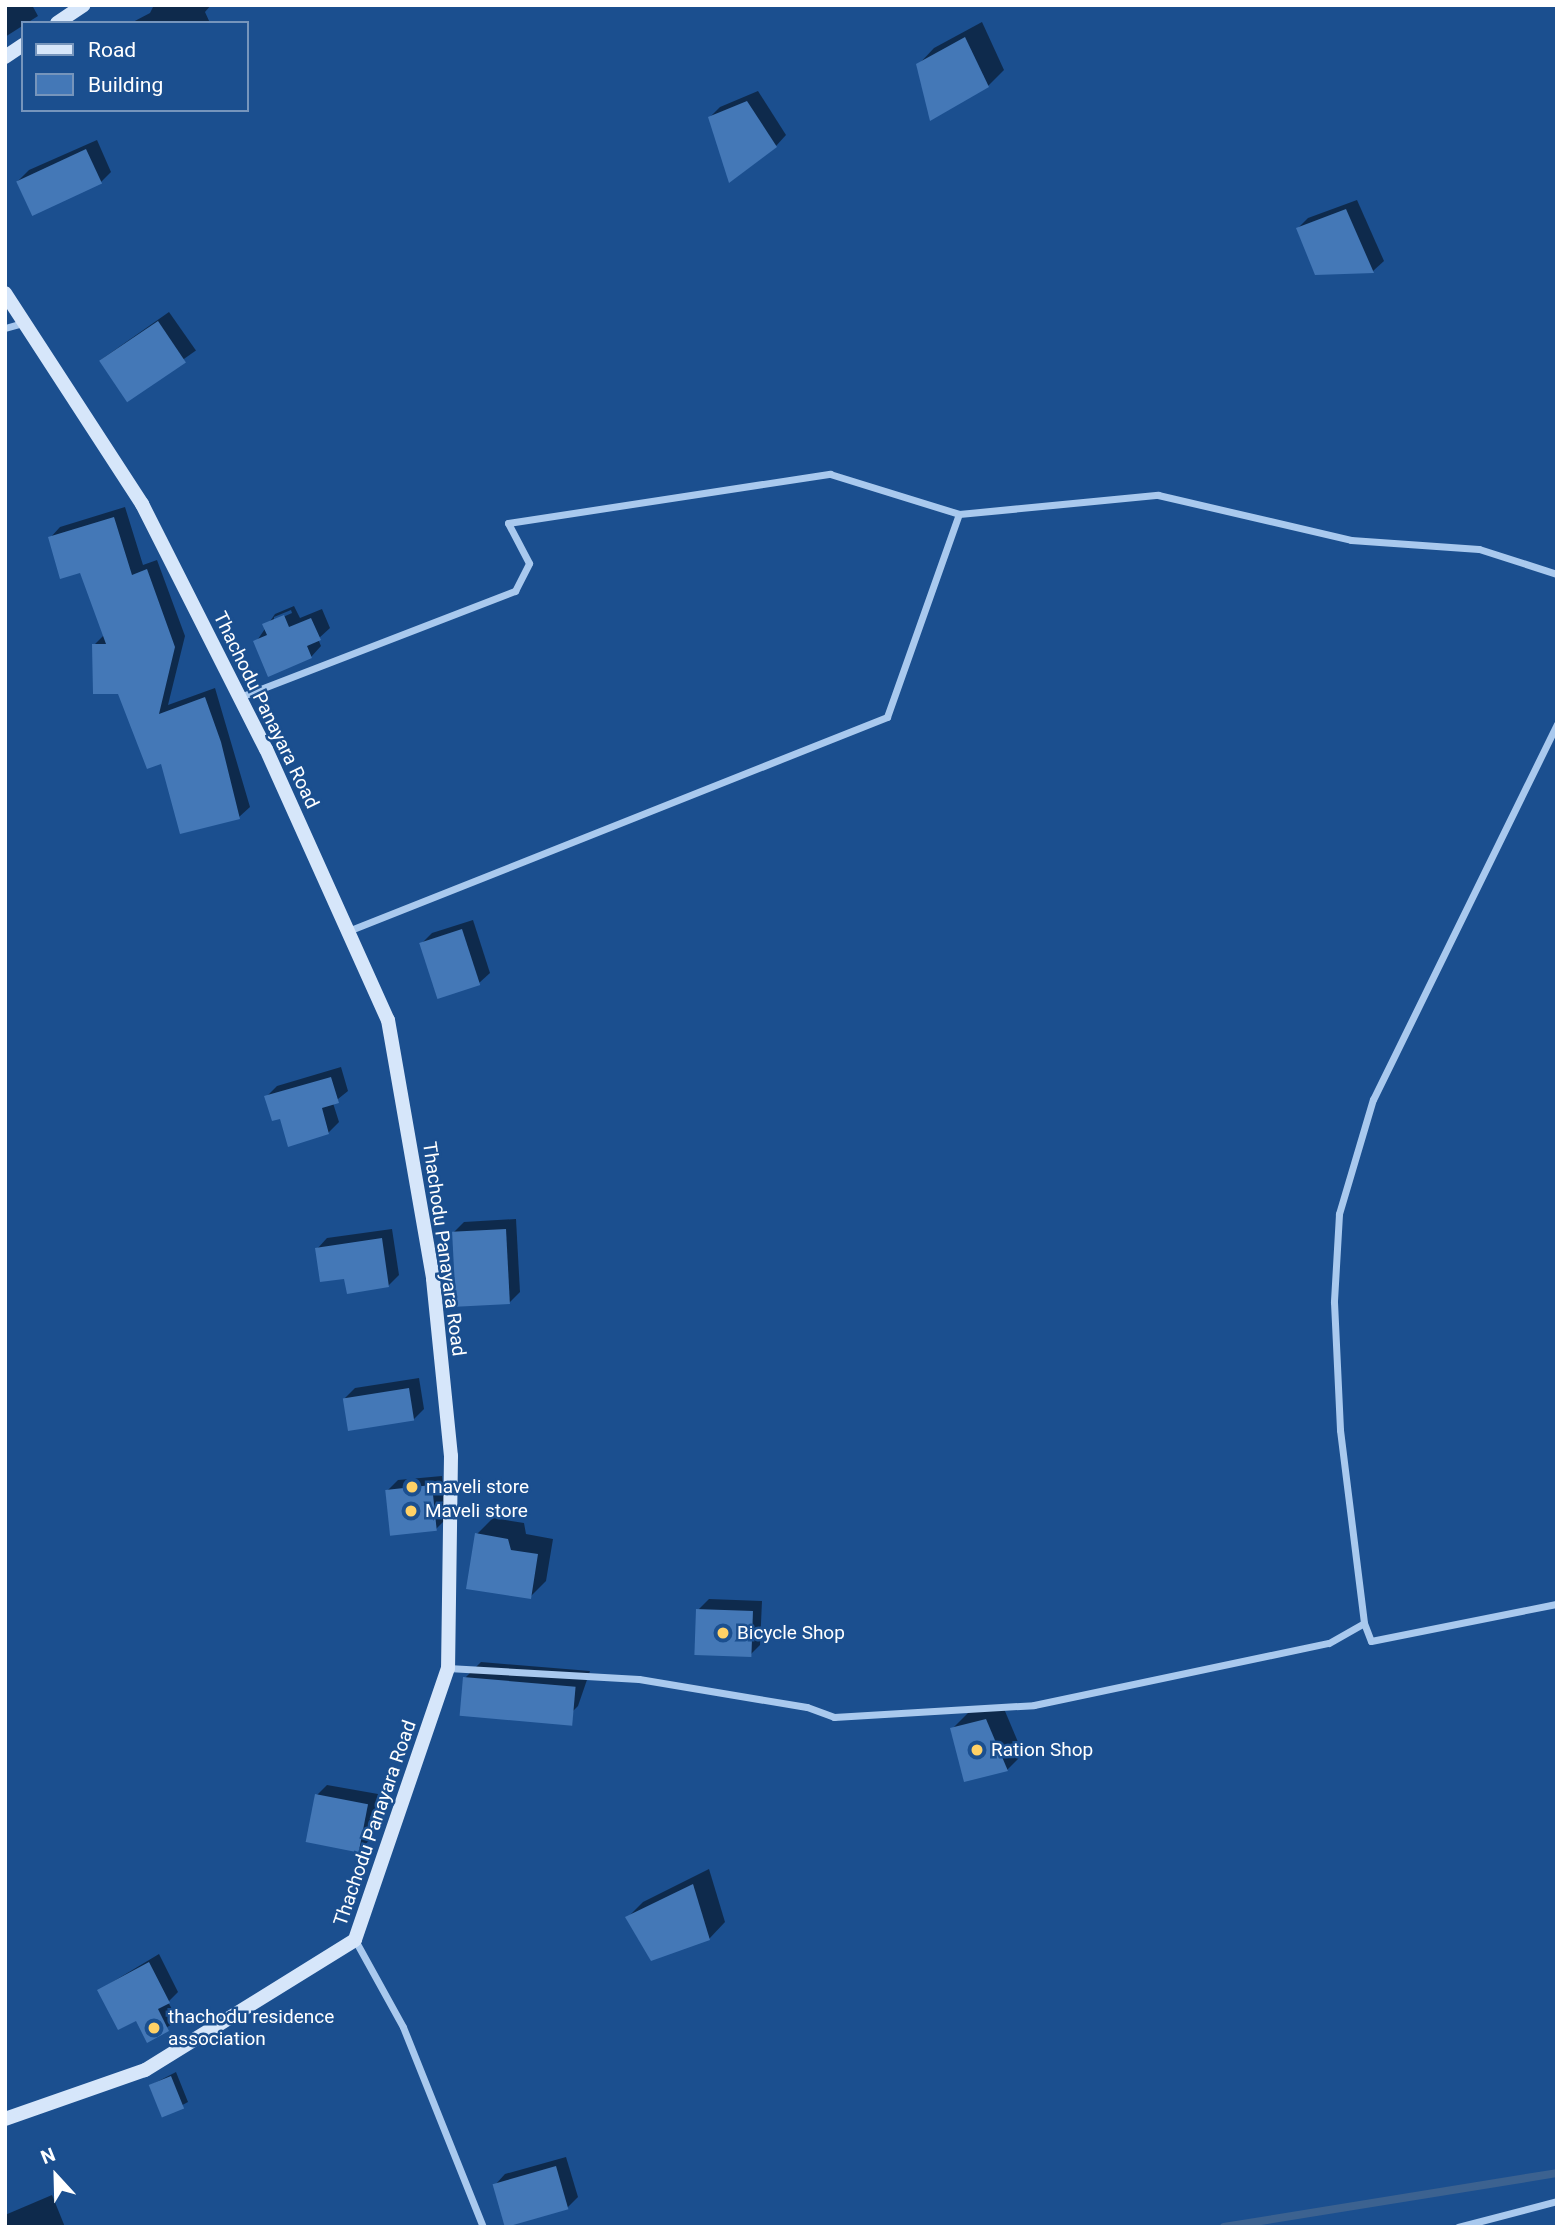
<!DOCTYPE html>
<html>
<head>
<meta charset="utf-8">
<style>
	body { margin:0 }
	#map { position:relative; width:1562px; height:2232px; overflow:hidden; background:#1b4f8f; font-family:Roboto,sans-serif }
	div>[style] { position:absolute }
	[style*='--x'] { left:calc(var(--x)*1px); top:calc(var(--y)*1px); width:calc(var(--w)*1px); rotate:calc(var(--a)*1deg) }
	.shadow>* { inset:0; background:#0007; transform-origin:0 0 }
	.stream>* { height:8px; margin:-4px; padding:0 4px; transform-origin:4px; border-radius:4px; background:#3c6290 }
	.building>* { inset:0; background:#4478b7; transform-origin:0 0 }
	.street>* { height:7px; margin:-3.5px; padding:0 3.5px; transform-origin:3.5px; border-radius:3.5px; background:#a9c9ee }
	.secondary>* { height:14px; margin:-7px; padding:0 7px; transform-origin:7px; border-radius:7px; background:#d6e6fa }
	.dots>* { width:19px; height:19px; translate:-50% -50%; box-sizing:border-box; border:4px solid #1b4f8f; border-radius:50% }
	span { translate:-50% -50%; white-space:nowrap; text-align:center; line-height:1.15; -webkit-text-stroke:5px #1b4f8f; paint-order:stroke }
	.street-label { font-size:19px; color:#fff }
	.poi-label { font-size:19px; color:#fff }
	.left { translate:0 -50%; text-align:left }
	.frame { position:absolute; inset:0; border:7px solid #fff; pointer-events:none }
	.legend { position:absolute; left:21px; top:21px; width:228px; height:91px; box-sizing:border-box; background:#1b4f8f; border:2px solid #7695bc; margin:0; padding:9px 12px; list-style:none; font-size:21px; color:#fff }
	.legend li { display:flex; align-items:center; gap:14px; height:35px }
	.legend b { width:35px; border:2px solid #7695bc }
	.north { position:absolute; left:21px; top:2141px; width:70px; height:70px; -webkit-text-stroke:5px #1b4f8f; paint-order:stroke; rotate:338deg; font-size:19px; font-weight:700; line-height:28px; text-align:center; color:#fff }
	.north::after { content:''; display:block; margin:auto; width:24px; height:32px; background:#fff; clip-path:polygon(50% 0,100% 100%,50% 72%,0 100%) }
</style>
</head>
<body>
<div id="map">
	<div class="shadow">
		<i style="clip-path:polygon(5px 5px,32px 5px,38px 16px,5px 37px)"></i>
		<i style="clip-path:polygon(154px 5px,211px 5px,205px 12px,210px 23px,131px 23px,150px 13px)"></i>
		<i style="clip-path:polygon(982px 22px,1004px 70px,988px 86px,918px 65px,934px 48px)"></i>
		<i style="clip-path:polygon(758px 91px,786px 135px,776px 146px,710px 117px,720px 107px)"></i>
		<i style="clip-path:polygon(97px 140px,111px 172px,101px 182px,18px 181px,29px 170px)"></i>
		<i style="clip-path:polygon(1357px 200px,1384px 261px,1373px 271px,1316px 273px,1298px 228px,1308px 218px)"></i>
		<i style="left:169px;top:312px;width:47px;height:84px;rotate:55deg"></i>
		<i style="clip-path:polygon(125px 507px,143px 565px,157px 560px,185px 636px,168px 705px,215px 688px,250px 807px,239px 817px,162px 762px,94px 645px,104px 635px,81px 571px,50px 538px,60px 527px)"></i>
		<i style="clip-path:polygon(evenodd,294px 606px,300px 618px,322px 609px,330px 628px,318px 639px,321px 646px,311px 657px,256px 642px,275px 614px,294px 606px,291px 610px,292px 613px,274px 621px,274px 617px,291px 610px)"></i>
		<i style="clip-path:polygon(473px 920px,490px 973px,479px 983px,421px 944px,432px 933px)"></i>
		<i style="clip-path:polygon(341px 1067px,348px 1091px,333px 1103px,339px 1122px,328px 1133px,281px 1117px,266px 1097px,277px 1086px)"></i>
		<i style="clip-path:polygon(516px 1219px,520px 1292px,509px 1303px,454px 1232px,464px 1222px)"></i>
		<i style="clip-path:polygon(392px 1229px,399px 1275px,388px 1286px,346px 1277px,317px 1249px,327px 1238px)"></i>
		<i style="clip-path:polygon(419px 1378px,424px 1409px,413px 1420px,345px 1398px,355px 1388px)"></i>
		<i style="clip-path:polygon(442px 1476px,446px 1519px,436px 1529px,387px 1491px,398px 1480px)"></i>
		<i style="clip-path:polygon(493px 1518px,524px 1523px,526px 1534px,553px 1539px,546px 1581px,530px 1597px,477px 1534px)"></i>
		<i style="clip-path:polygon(709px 1599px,762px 1601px,760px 1645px,749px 1656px,698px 1610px)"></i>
		<i style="clip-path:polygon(481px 1662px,590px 1671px,578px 1706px,562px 1722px,465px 1678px)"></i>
		<i style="clip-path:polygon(1002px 1704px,1023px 1754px,1007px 1770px,952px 1729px,968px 1713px)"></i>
		<i style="clip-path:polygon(327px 1785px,378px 1794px,371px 1839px,360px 1849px,317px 1795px)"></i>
		<i style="clip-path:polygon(709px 1869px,725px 1922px,709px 1939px,627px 1918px,643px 1902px)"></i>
		<i style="clip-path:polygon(159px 1954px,178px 1992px,168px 2002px,178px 2020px,148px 2040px,137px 2018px,99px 1990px)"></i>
		<i style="clip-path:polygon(176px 2072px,188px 2102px,164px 2115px,151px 2085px)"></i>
		<i style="clip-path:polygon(566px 2157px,578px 2197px,567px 2208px,495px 2185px,505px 2174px)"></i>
		<i style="clip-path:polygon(52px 2195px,65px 2227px,5px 2227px,5px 2215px)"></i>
	</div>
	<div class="stream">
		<i style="--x:1224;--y:2227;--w:337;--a:-9.2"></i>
	</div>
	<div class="building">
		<i style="clip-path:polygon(965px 37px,989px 87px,930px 121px,916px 64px)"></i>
		<i style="clip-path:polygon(747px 101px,777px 147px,729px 183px,708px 117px)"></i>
		<i style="left:86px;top:149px;width:38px;height:77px;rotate:65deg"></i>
		<i style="clip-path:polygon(1346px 209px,1374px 273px,1315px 275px,1296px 228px)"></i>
		<i style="left:158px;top:321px;width:50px;height:71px;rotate:56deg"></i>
		<i style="clip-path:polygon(114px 517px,132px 575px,147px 569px,175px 647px,159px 714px,205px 697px,221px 742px,240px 819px,180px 834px,161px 764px,147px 769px,118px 694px,93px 694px,92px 644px,106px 644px,80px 573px,60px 579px,48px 537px)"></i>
		<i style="clip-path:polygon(284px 615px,289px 627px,311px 618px,321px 640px,307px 646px,312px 658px,268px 677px,253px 641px,267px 635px,262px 624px)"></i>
		<i style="left:462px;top:929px;width:59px;height:45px;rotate:72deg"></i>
		<i style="clip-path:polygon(331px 1077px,339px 1103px,322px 1108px,329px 1134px,288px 1147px,280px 1119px,272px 1121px,264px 1096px)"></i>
		<i style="left:506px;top:1229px;width:75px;height:54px;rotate:87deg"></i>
		<i style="clip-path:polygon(382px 1238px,389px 1287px,347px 1294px,344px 1279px,320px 1282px,315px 1248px)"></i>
		<i style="left:409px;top:1388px;width:33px;height:67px;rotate:81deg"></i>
		<i style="left:432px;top:1485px;width:46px;height:47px;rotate:84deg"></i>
		<i style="clip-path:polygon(475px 1533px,508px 1539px,511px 1550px,538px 1554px,531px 1599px,466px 1589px)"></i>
		<i style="left:696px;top:1609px;width:57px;height:46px;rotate:2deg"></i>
		<i style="left:463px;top:1677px;width:113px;height:39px;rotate:5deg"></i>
		<i style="clip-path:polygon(986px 1719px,1008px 1771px,964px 1782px,950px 1728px)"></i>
		<i style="left:315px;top:1794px;width:54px;height:49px;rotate:11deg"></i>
		<i style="clip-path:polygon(693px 1884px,710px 1940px,651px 1961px,625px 1917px)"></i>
		<i style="clip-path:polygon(149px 1962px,170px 2003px,158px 2009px,169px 2031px,147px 2043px,136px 2021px,118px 2030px,97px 1990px)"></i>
		<i style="left:171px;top:2076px;width:35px;height:24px;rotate:68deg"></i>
		<i style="left:556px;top:2166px;width:45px;height:66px;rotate:74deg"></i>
	</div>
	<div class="street">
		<i style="--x:5;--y:328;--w:18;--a:-16"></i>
		<i style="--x:240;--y:697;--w:295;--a:-21.1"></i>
		<i style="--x:515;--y:591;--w:31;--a:-63"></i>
		<i style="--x:529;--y:563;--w:45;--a:-117.7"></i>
		<i style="--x:508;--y:523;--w:326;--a:-8.7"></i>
		<i style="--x:830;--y:474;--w:135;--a:17.2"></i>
		<i style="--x:959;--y:514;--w:200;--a:-5.5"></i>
		<i style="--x:1158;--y:495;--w:198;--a:13.1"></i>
		<i style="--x:1351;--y:540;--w:128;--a:4"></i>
		<i style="--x:1479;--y:549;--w:82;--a:17.8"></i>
		<i style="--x:1557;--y:724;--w:418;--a:116.1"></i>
		<i style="--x:1373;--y:1099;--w:120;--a:106.5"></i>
		<i style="--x:1339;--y:1214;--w:88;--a:93.3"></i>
		<i style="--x:1334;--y:1302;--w:128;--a:87.3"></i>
		<i style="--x:1340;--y:1430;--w:194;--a:82.9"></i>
		<i style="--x:1364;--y:1623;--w:19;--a:69"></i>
		<i style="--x:1371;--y:1641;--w:190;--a:-11.3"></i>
		<i style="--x:348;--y:931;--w:580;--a:-21.65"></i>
		<i style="--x:887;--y:717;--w:215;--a:-70.5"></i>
		<i style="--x:448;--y:1668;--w:191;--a:3.3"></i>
		<i style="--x:639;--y:1679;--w:170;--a:9.5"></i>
		<i style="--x:807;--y:1707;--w:29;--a:20"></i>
		<i style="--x:834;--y:1717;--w:200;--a:-3.4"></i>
		<i style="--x:1034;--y:1705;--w:301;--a:-11.9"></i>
		<i style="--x:1329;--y:1643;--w:40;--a:-29.7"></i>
		<i style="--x:355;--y:1940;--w:99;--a:61.1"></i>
		<i style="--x:403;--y:2027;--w:215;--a:68.2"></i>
		<i style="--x:1458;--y:2227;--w:102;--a:-14.7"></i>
	</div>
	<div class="secondary">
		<i style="--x:57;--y:23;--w:32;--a:-34"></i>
		<i style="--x:5;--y:57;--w:22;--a:-34"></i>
		<i style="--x:5;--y:293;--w:252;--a:57"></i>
		<i style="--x:142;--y:504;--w:275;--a:63.2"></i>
		<i style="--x:266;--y:749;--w:297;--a:65.8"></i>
		<i style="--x:388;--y:1020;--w:263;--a:80.1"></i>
		<i style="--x:433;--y:1279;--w:178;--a:84.2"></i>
		<i style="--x:451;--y:1456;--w:212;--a:90.8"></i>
		<i style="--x:448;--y:1668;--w:287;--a:108.9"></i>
		<i style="--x:355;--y:1940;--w:247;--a:148.2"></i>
		<i style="--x:145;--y:2070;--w:148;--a:160.7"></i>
	</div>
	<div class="dots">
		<i style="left:412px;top:1487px;background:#ffd166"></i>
		<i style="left:411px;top:1511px;background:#ffd166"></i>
		<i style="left:723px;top:1633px;background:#ffd166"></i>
		<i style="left:977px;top:1750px;background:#ffd166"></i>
		<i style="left:154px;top:2028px;background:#ffd166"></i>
	</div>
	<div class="street-label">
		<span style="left:266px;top:710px;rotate:64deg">Thachodu Panayara Road</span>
		<span style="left:444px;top:1249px;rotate:82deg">Thachodu Panayara Road</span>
		<span style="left:375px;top:1823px;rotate:-71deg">Thachodu Panayara Road</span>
	</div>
	<div class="poi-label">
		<span class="left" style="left:426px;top:1487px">maveli store</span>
		<span class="left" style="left:425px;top:1511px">Maveli store</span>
		<span class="left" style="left:737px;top:1633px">Bicycle Shop</span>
		<span class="left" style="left:991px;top:1750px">Ration Shop</span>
		<span class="left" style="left:168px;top:2028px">thachodu residence<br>association</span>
	</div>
	<div class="frame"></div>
	<ul class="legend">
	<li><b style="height:9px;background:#d6e6fa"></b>Road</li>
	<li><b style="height:19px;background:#4478b7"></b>Building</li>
	</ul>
	<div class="north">N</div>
</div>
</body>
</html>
